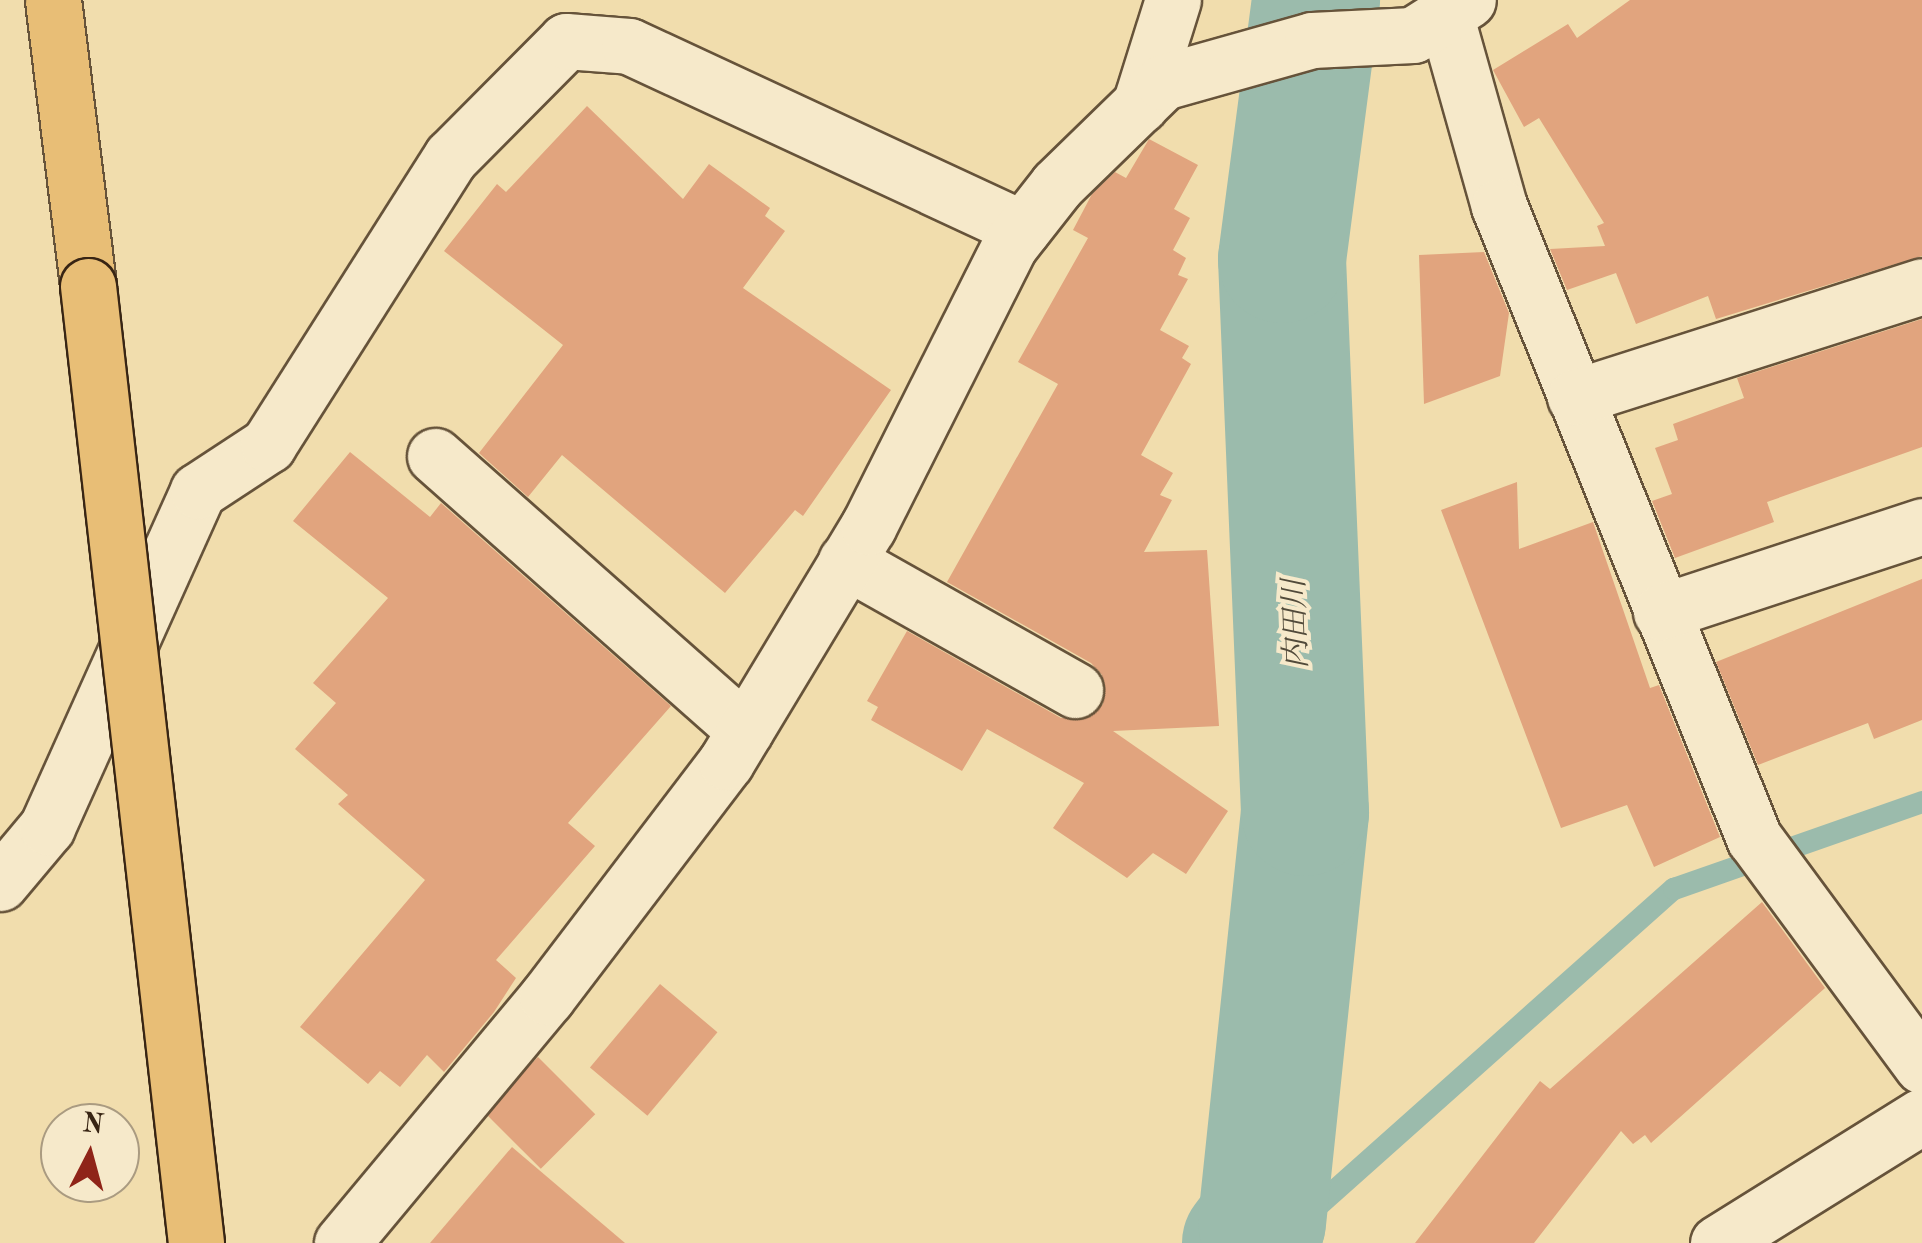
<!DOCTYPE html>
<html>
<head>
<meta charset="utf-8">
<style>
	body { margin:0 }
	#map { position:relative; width:1922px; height:1243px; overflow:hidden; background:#f1ddad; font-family:"Old Standard TT","Noto Serif JP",serif }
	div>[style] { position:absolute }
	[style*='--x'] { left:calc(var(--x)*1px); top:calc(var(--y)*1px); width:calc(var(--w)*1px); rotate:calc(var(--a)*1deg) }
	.stream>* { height:22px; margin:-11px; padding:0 11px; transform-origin:11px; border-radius:11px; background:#9bbbac }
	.river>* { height:128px; margin:-64px; padding:0 64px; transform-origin:64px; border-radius:64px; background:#9bbbac }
	.building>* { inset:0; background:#e1a47e; transform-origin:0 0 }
	.roads { filter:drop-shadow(2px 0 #66533a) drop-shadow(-2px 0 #66533a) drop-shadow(0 2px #66533a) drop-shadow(0 -2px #66533a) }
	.minor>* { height:55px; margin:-27.5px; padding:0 27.5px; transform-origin:27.5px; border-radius:27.5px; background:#f6e9ca }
	.major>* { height:55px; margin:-27.5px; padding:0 27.5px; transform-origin:27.5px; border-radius:27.5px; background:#e8be76 }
	.bridges { filter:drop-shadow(2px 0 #382514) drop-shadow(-2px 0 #382514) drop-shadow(0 2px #382514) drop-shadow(0 -2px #382514) }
	.major-bridge>* { height:55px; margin:-27.5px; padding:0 27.5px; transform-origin:27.5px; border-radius:27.5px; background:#e8be76 }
	span { translate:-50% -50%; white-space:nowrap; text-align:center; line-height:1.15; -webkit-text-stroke:8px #f6e9ca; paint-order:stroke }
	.water-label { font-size:30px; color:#514a3a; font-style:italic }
	.north { position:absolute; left:40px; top:1103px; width:100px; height:100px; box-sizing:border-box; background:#f6e9ca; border:2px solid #aa9b81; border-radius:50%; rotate:6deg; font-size:28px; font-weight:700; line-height:40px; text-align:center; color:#382514 }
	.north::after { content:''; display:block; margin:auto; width:35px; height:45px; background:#8f2418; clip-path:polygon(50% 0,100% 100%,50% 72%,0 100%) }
</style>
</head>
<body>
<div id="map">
	<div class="stream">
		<i style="--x:1258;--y:1243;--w:51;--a:-28.1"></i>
		<i style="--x:1303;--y:1219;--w:497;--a:-41.7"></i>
		<i style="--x:1674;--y:889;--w:263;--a:-19.3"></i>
	</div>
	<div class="river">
		<i style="--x:1246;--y:1243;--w:26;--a:-53"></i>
		<i style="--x:1262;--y:1222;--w:412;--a:-84"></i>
		<i style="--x:1305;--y:812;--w:553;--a:-92.38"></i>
		<i style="--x:1282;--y:259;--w:261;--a:-82.5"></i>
	</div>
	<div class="building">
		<i style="clip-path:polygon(1630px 0,1922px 0,1922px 256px,1716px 319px,1708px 296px,1636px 324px,1616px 273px,1567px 290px,1550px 249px,1605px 246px,1597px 226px,1604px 223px,1539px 118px,1524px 127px,1493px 70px,1568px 24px,1577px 38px)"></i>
		<i style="clip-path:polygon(587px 106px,683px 199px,709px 164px,770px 208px,765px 216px,785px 231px,743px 288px,891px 390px,803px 516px,795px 510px,725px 593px,562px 455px,528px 497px,479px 453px,563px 345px,444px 251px,497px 184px,506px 192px)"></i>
		<i style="clip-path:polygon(1149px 139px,1198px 165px,1174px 209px,1190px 218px,1173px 250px,1186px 258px,1178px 275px,1188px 279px,1160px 330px,1189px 346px,1182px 358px,1191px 364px,1141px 455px,1173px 473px,1160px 495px,1172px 500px,1144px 552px,1207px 550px,1219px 726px,1113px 731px,1228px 811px,1186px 874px,1153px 853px,1127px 878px,1053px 828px,1084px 783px,987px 729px,962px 771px,871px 720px,878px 707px,867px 701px,907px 631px,1061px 718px,1090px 717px,1103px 704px,1102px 675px,1091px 663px,947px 582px,1058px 384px,1018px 362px,1088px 238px,1073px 230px,1092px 194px,1115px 172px,1126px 178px)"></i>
		<i style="clip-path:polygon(1484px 252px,1509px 313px,1500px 376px,1424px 404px,1419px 255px)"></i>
		<i style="clip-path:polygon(1922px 319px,1922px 447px,1767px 502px,1774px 522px,1675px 558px,1652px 501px,1672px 494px,1655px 448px,1678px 440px,1673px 424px,1744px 398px,1737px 378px)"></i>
		<i style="clip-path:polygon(350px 452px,430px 517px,441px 503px,671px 706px,568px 823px,595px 846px,496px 960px,516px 978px,494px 1012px,444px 1072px,427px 1055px,400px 1087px,380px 1071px,368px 1084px,300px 1027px,425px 880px,338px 804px,348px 795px,295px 749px,336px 703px,313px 683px,388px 598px,293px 521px)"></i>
		<i style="clip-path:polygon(1517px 482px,1519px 549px,1593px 522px,1650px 688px,1659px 685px,1720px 837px,1654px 867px,1627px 805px,1561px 828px,1441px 510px)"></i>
		<i style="clip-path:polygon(1922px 579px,1922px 720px,1874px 739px,1868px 723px,1758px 765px,1716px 662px)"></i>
		<i style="clip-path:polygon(1762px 902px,1825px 988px,1651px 1143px,1645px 1135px,1633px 1144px,1621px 1131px,1534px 1243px,1415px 1243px,1540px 1081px,1550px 1089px)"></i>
		<i style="left:660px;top:984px;width:75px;height:109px;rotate:40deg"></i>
		<i style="left:538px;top:1057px;width:81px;height:77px;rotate:45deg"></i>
		<i style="clip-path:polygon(512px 1147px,625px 1243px,430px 1243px)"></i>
	</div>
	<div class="roads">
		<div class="minor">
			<i style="--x:1445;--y:14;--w:199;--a:74.3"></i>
			<i style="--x:1499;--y:206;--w:682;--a:68.03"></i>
			<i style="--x:1754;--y:838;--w:283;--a:53.6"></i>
			<i style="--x:1140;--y:105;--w:110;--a:-72.6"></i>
			<i style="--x:1575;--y:397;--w:364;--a:-17.7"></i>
			<i style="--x:435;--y:456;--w:414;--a:41.5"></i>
			<i style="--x:846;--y:561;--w:263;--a:29.4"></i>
			<i style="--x:1661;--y:612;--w:275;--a:-18.2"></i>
			<i style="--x:0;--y:883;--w:73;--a:-50"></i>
			<i style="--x:47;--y:827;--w:368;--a:-65.8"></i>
			<i style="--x:198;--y:491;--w:84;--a:-33.3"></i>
			<i style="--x:268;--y:445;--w:341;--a:-57.6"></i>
			<i style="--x:451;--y:157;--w:163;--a:-45.2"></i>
			<i style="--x:566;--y:41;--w:63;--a:4.5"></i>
			<i style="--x:629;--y:46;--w:434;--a:24.9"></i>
			<i style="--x:342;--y:1243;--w:320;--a:-50.2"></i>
			<i style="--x:547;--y:997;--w:295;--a:-52.7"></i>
			<i style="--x:726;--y:762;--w:275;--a:-58.9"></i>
			<i style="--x:868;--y:527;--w:316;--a:-63.3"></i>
			<i style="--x:1010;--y:245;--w:76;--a:-51.9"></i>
			<i style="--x:1057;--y:185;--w:148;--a:-44.2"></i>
			<i style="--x:1163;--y:82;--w:155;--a:-15.7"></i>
			<i style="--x:1312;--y:40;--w:101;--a:-2.8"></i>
			<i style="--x:1413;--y:35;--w:65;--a:-32.5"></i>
			<i style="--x:1718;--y:1243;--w:240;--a:-31.9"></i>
		</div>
		<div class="major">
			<i style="--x:53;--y:0;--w:288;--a:83"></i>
		</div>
	</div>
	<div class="bridges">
		<div class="major-bridge">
			<i style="--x:88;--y:286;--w:963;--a:83.56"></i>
		</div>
	</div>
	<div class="water-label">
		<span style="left:1297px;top:624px;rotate:-92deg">内田川</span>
	</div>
	<div class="north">N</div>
</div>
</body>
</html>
